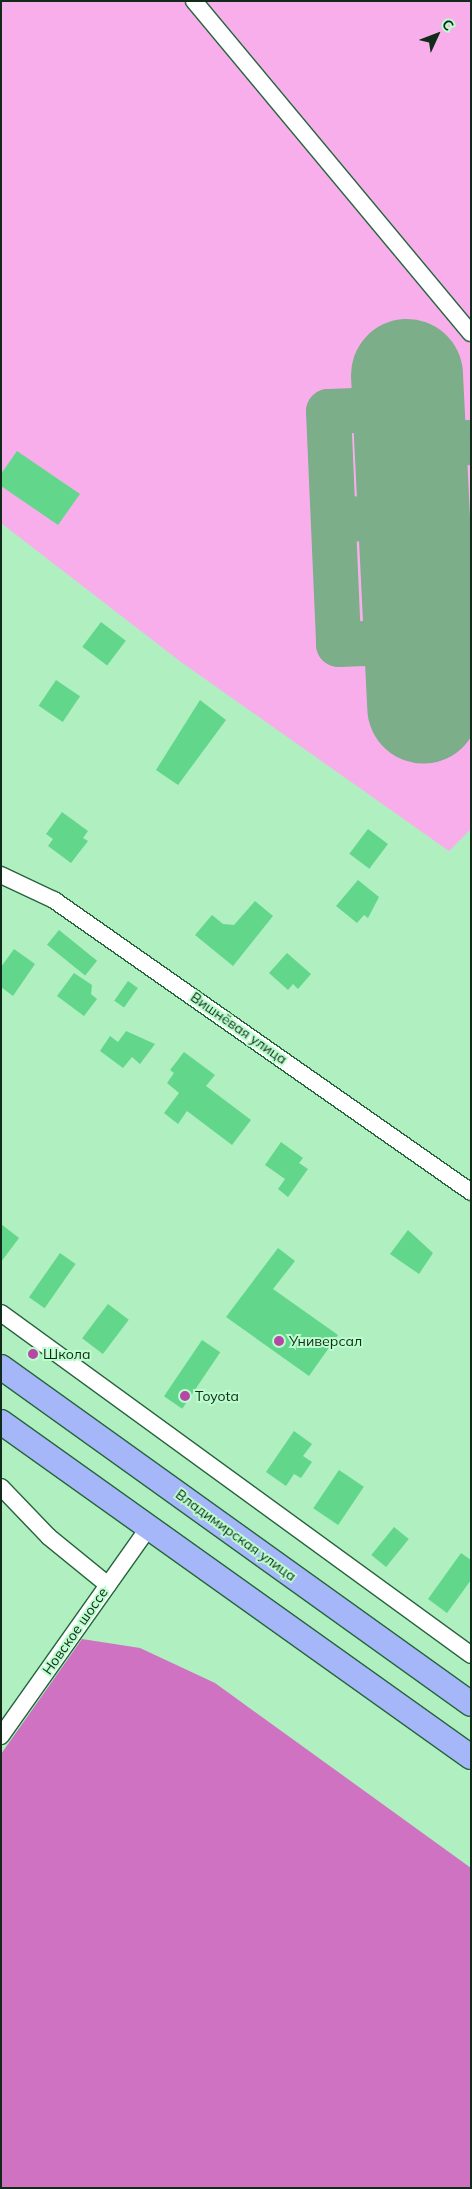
<!DOCTYPE html>
<html>
<head>
<meta charset="utf-8">
<style>
	body { margin:0 }
	#map { position:relative; width:472px; height:2189px; overflow:hidden; background:#afefc0; font-family:Mulish,sans-serif }
	div>[style] { position:absolute }
	[style*='--x'] { left:calc(var(--x)*1px); top:calc(var(--y)*1px); width:calc(var(--w)*1px); rotate:calc(var(--a)*1deg) }
	.green>* { inset:0; background:#f9aeec }
	.forest>* { inset:0; background:#ce72c1 }
	.taxiway>* { height:45px; margin:-22.5px; padding:0 22.5px; transform-origin:22.5px; border-radius:22.5px; background:#7bae89 }
	.runway>* { height:112px; margin:-56px; padding:0 56px; transform-origin:56px; border-radius:56px; background:#7bae89 }
	.building>* { inset:0; background:#62d78b; transform-origin:0 0 }
	.roads { filter:drop-shadow(1px 0 #27653d) drop-shadow(-1px 0 #27653d) drop-shadow(0 1px #27653d) drop-shadow(0 -1px #27653d) }
	.minor>* { height:16px; margin:-8px; padding:0 8px; transform-origin:8px; border-radius:8px; background:#fff }
	.highway>* { height:24px; margin:-12px; padding:0 12px; transform-origin:12px; border-radius:12px; background:#a5b6f9 }
	.dots>* { width:14px; height:14px; translate:-50% -50%; box-sizing:border-box; border:2px solid #bbfdcd; border-radius:50% }
	span { translate:-50% -50%; white-space:nowrap; text-align:center; line-height:1.15; -webkit-text-stroke:4px #bbfdcd; paint-order:stroke }
	.street-label { font-size:14px; color:#112a19 }
	.poi-label { font-size:14px; color:#112a19 }
	.left { translate:0 -50%; text-align:left }
	.frame { position:absolute; inset:0; border:2px solid #112a19; pointer-events:none }
	.north { position:absolute; left:412px; top:10px; width:50px; height:50px; -webkit-text-stroke:4px #bbfdcd; paint-order:stroke; rotate:47deg; font-size:14px; font-weight:700; line-height:20px; text-align:center; color:#112a19 }
	.north::after { content:''; display:block; margin:auto; width:18px; height:22px; background:#112a19; clip-path:polygon(50% 0,100% 100%,50% 72%,0 100%) }
</style>
</head>
<body>
<div id="map">
	<div class="green">
		<i style="clip-path:polygon(1px 1px,471px 1px,471px 829px,449px 851px,181px 662px,1px 523px)"></i>
	</div>
	<div class="forest">
		<i style="clip-path:polygon(82px 1639px,140px 1648px,215px 1683px,471px 1868px,471px 2188px,1px 2188px,1px 1754px)"></i>
	</div>
	<div class="taxiway">
		<i style="--x:409;--y:408;--w:81;--a:177.9"></i>
		<i style="--x:328;--y:411;--w:233;--a:87.5"></i>
		<i style="--x:338;--y:644;--w:133;--a:-2.2"></i>
		<i style="--x:411;--y:444;--w:60;--a:-1.9"></i>
		<i style="--x:333;--y:519;--w:81;--a:-1.4"></i>
	</div>
	<div class="runway">
		<i style="--x:407;--y:375;--w:333;--a:87.2"></i>
	</div>
	<div class="building">
		<i style="clip-path:polygon(17px 451px,80px 494px,58px 525px,1px 486px,1px 474px)"></i>
		<i style="left:101px;top:622px;width:31px;height:31px;rotate:37deg"></i>
		<i style="left:56px;top:680px;width:29px;height:31px;rotate:34deg"></i>
		<i style="clip-path:polygon(200px 700px,226px 720px,178px 785px,156px 770px)"></i>
		<i style="clip-path:polygon(62px 812px,88px 831px,83px 838px,88px 841px,71px 863px,48px 846px,53px 839px,46px 834px)"></i>
		<i style="left:368px;top:829px;width:25px;height:31px;rotate:37deg"></i>
		<i style="clip-path:polygon(358px 880px,379px 897px,368px 918px,364px 915px,357px 923px,336px 906px)"></i>
		<i style="clip-path:polygon(255px 901px,273px 916px,233px 966px,195px 935px,212px 915px,223px 924px,234px 925px)"></i>
		<i style="left:59px;top:930px;width:49px;height:19px;rotate:39deg"></i>
		<i style="clip-path:polygon(14px 949px,35px 964px,13px 996px,1px 987px,1px 967px)"></i>
		<i style="clip-path:polygon(287px 953px,311px 974px,298px 989px,293px 984px,288px 990px,269px 973px)"></i>
		<i style="clip-path:polygon(74px 973px,92px 985px,91px 994px,97px 999px,84px 1016px,57px 996px)"></i>
		<i style="left:128px;top:981px;width:12px;height:24px;rotate:35deg"></i>
		<i style="clip-path:polygon(126px 1031px,155px 1044px,140px 1064px,132px 1057px,123px 1068px,100px 1051px,110px 1036px,118px 1042px)"></i>
		<i style="clip-path:polygon(184px 1052px,215px 1075px,206px 1086px,251px 1120px,232px 1145px,187px 1111px,178px 1124px,164px 1113px,179px 1093px,167px 1083px,174px 1073px,170px 1070px)"></i>
		<i style="clip-path:polygon(281px 1142px,303px 1158px,299px 1163px,308px 1169px,288px 1197px,278px 1189px,285px 1179px,265px 1165px)"></i>
		<i style="clip-path:polygon(1px 1224px,19px 1238px,1px 1262px)"></i>
		<i style="clip-path:polygon(408px 1230px,433px 1253px,419px 1274px,390px 1254px)"></i>
		<i style="clip-path:polygon(278px 1248px,295px 1261px,273px 1289px,338px 1335px,309px 1376px,226px 1317px)"></i>
		<i style="left:60px;top:1253px;width:19px;height:54px;rotate:35deg"></i>
		<i style="left:108px;top:1304px;width:26px;height:43px;rotate:37deg"></i>
		<i style="left:202px;top:1340px;width:22px;height:68px;rotate:34deg"></i>
		<i style="clip-path:polygon(294px 1431px,312px 1444px,303px 1456px,312px 1462px,301px 1478px,294px 1474px,286px 1486px,266px 1472px)"></i>
		<i style="left:339px;top:1470px;width:30px;height:46px;rotate:34deg"></i>
		<i style="left:394px;top:1527px;width:19px;height:36px;rotate:39deg"></i>
		<i style="clip-path:polygon(461px 1553px,471px 1560px,471px 1580px,447px 1613px,428px 1599px)"></i>
	</div>
	<div class="roads">
		<div class="minor">
			<i style="--x:194;--y:1;--w:432;--a:50.2"></i>
			<i style="--x:1;--y:875;--w:59;--a:25.3"></i>
			<i style="--x:54;--y:900;--w:509;--a:35"></i>
			<i style="--x:1;--y:1313;--w:581;--a:36.04"></i>
			<i style="--x:1;--y:1487;--w:69;--a:46.2"></i>
			<i style="--x:49;--y:1537;--w:76;--a:39.1"></i>
			<i style="--x:1;--y:1736;--w:256;--a:-54.7"></i>
		</div>
		<div class="highway">
			<i style="--x:1;--y:1367;--w:578;--a:35.64"></i>
			<i style="--x:1;--y:1422;--w:577;--a:35.48"></i>
		</div>
	</div>
	<div class="dots">
		<i style="left:279px;top:1341px;background:#b548a7"></i>
		<i style="left:33px;top:1354px;background:#b548a7"></i>
		<i style="left:185px;top:1396px;background:#b548a7"></i>
	</div>
	<div class="street-label">
		<span style="left:239px;top:1028px;rotate:35deg">Вишнёвая улица</span>
		<span style="left:236px;top:1535px;rotate:36deg">Владимирская улица</span>
		<span style="left:75px;top:1631px;rotate:-55deg">Новское шоссе</span>
	</div>
	<div class="poi-label">
		<span class="left" style="left:289px;top:1341px">Универсал</span>
		<span class="left" style="left:43px;top:1354px">Школа</span>
		<span class="left" style="left:195px;top:1396px">Toyota</span>
	</div>
	<div class="frame"></div>
	<div class="north">С</div>
</div>
</body>
</html>
